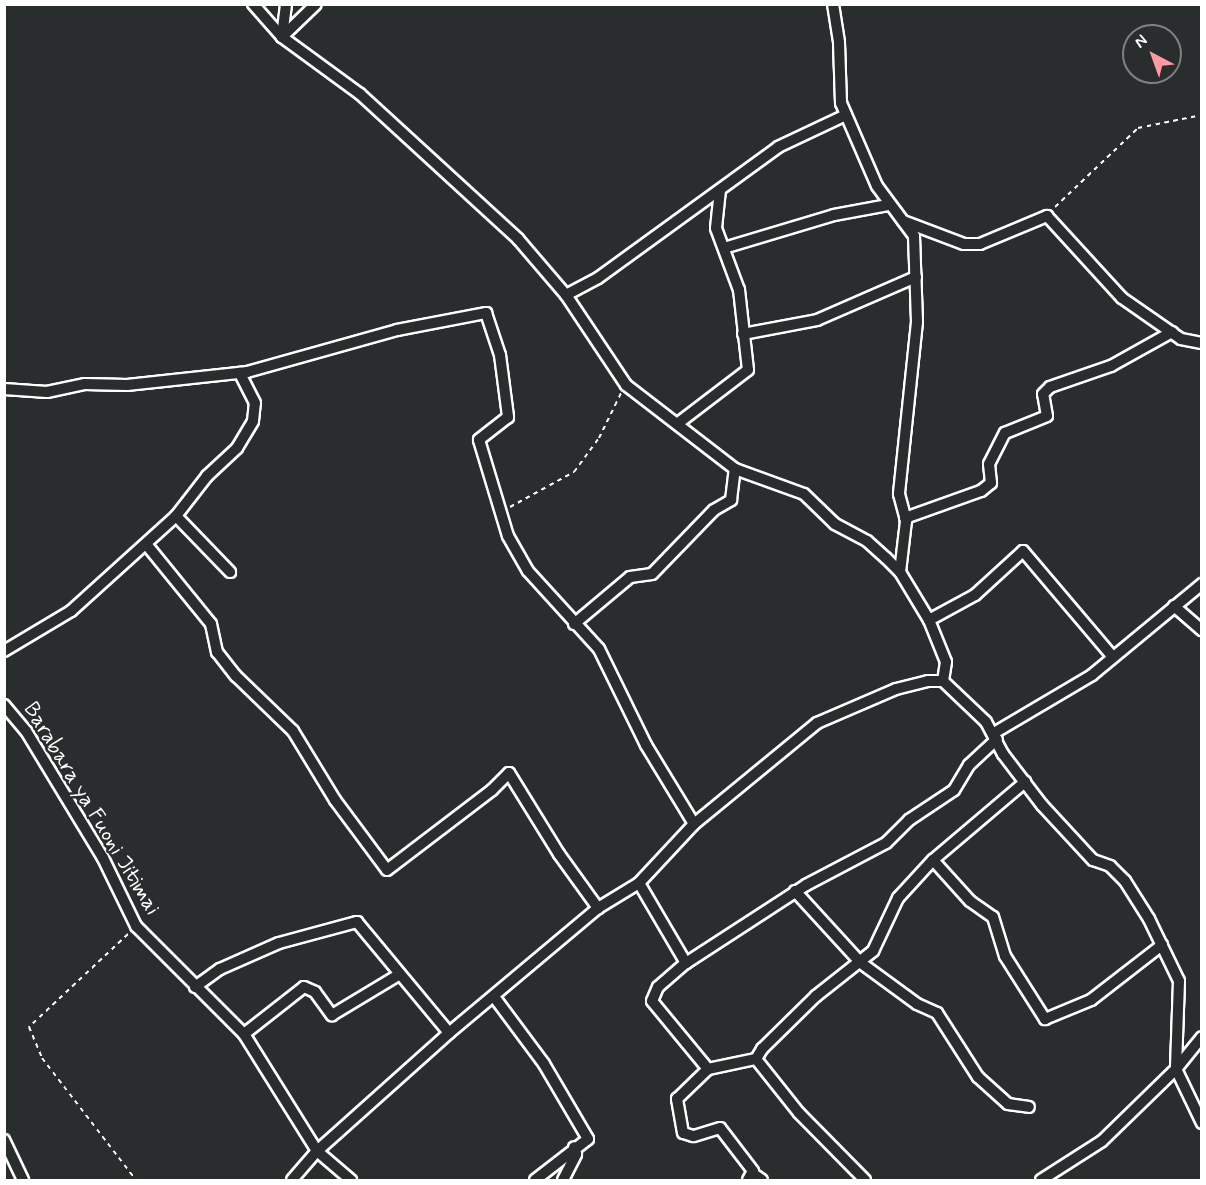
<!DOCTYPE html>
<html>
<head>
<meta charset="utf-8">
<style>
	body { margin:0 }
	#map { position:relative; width:1206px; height:1185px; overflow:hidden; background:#2a2d2e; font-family:Mynerve,sans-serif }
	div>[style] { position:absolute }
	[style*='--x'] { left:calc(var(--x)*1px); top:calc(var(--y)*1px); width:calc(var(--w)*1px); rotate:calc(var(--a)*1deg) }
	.path>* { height:2px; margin-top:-1px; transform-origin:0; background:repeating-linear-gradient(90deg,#fff 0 4.5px,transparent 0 9px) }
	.roads { filter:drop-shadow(2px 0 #fff) drop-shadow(-2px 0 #fff) drop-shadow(0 2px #fff) drop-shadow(0 -2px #fff) }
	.street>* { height:10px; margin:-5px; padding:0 5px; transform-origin:5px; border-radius:5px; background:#2a2d2e }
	span { translate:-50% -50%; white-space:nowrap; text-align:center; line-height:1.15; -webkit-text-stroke:5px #2a2d2e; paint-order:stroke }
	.street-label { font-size:22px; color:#fff }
	.frame { position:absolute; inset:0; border:6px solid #fff; pointer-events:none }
	.north { position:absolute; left:1122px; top:24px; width:60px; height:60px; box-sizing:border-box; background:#2a2d2e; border:2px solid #7f8182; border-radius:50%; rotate:319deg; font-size:16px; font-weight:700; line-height:24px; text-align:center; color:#fff }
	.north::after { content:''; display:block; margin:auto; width:21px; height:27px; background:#ff9aa2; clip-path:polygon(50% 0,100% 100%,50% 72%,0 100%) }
</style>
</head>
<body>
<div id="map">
	<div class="path">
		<i style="--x:1055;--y:207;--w:115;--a:-43.6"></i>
		<i style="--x:1138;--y:128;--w:65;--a:-11.5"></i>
		<i style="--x:510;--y:507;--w:73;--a:-28.7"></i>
		<i style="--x:574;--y:472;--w:42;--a:-53.7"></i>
		<i style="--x:599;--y:438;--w:50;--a:-63.9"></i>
		<i style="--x:128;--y:934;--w:136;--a:136.8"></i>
		<i style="--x:29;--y:1027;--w:34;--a:67"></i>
		<i style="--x:42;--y:1058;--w:154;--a:52.4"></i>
	</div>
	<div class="roads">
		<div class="street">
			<i style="--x:253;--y:4;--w:44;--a:48.7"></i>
			<i style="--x:282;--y:37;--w:97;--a:36.2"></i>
			<i style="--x:360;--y:94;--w:214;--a:42.5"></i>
			<i style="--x:518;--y:239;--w:74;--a:49.4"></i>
			<i style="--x:566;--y:295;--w:108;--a:56.3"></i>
			<i style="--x:626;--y:385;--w:138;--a:37.6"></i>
			<i style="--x:735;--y:469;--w:73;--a:19.9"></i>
			<i style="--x:804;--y:494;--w:43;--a:44.1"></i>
			<i style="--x:835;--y:524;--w:36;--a:28"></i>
			<i style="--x:867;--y:541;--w:25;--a:42"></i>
			<i style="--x:886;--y:558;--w:20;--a:45"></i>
			<i style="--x:900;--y:572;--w:56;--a:58.9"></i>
			<i style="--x:929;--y:620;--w:45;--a:68"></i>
			<i style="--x:946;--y:662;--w:19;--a:99"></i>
			<i style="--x:943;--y:681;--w:15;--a:180"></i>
			<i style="--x:928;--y:681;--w:33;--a:166"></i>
			<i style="--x:896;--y:689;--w:86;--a:156.7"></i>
			<i style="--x:817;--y:723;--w:159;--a:140.6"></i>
			<i style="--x:694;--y:824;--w:81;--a:133"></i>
			<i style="--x:639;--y:883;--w:48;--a:148.6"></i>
			<i style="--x:598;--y:908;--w:194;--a:140"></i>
			<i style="--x:449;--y:1033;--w:177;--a:138.2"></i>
			<i style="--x:317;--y:1151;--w:38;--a:131"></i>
			<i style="--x:833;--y:4;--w:39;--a:81"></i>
			<i style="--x:839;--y:43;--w:60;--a:88.1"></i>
			<i style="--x:841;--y:103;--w:90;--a:66.6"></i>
			<i style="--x:877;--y:186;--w:62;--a:53.5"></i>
			<i style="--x:914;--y:236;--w:86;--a:88"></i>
			<i style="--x:917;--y:322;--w:173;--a:96"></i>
			<i style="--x:899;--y:494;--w:28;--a:75"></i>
			<i style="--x:906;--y:521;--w:51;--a:96.7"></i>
			<i style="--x:282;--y:37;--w:47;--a:-44.1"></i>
			<i style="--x:282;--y:37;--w:33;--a:-83"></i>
			<i style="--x:903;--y:221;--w:65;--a:20.7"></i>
			<i style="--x:964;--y:244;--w:16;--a:0"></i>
			<i style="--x:980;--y:244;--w:73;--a:-22.7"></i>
			<i style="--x:1047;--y:216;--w:111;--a:47.6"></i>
			<i style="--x:1122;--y:298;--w:72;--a:34.8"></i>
			<i style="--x:1181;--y:339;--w:21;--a:11"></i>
			<i style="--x:724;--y:248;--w:115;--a:-16.7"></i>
			<i style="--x:834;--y:215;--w:55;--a:-10.5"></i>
			<i style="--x:566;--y:295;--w:36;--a:-28"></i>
			<i style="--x:598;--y:278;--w:223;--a:-36"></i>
			<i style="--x:778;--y:147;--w:75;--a:-25.2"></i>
			<i style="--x:743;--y:334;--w:75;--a:-10.7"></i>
			<i style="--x:817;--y:320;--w:108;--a:-23.5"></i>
			<i style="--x:4;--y:389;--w:43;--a:4"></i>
			<i style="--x:47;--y:392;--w:39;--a:-12"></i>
			<i style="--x:85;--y:384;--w:42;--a:1.4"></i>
			<i style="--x:127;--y:385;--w:121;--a:-6.2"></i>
			<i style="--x:247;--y:372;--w:156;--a:-15.6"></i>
			<i style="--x:397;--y:330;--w:91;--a:-10.8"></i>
			<i style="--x:486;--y:313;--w:44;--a:71.6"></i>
			<i style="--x:500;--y:355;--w:63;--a:82.6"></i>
			<i style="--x:508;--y:417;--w:37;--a:142"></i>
			<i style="--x:479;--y:440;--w:100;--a:73.2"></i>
			<i style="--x:508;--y:536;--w:40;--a:60.3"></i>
			<i style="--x:528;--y:571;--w:105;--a:47.7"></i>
			<i style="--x:599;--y:649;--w:107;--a:63.9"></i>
			<i style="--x:646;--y:745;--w:92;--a:58.7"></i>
			<i style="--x:677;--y:424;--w:89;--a:-37.3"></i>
			<i style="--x:748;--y:370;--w:81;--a:-96.4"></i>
			<i style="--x:739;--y:290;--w:66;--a:-110.4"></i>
			<i style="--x:716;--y:228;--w:37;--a:-84"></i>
			<i style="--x:176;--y:516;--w:78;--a:46"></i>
			<i style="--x:905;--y:518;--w:81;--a:-19.6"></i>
			<i style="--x:981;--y:491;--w:13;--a:-39"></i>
			<i style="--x:991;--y:483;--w:19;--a:-96"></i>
			<i style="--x:989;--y:464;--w:35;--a:-63"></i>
			<i style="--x:1005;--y:433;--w:45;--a:-22"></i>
			<i style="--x:1047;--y:416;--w:22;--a:-100"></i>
			<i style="--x:1043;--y:394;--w:10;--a:-45"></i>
			<i style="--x:1050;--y:387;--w:65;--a:-19"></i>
			<i style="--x:1111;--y:366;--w:70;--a:-29.1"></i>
			<i style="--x:146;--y:544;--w:103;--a:50.9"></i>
			<i style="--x:211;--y:624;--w:29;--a:78"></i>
			<i style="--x:217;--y:652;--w:31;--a:52"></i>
			<i style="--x:236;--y:676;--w:79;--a:44"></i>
			<i style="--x:293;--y:731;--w:81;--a:58.7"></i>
			<i style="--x:335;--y:800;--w:87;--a:53.4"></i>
			<i style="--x:387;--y:870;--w:132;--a:-37.3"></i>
			<i style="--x:492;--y:790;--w:24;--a:-45"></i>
			<i style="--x:509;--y:773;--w:95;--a:58.3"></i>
			<i style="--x:559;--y:854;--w:67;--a:54.2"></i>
			<i style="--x:1174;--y:606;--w:37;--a:41"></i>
			<i style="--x:929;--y:620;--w:52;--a:-28.5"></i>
			<i style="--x:975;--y:595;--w:65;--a:-42.5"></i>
			<i style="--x:1023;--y:551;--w:138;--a:49.7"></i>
			<i style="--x:574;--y:624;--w:73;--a:-40"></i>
			<i style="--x:630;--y:577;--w:22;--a:-8"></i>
			<i style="--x:652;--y:574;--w:89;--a:-45.9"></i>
			<i style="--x:714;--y:510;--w:20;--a:-30"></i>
			<i style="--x:731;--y:500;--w:31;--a:-83"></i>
			<i style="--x:4;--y:651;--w:78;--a:-30.8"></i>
			<i style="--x:71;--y:611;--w:142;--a:-42.1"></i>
			<i style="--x:176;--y:516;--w:51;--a:-52.2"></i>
			<i style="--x:207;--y:476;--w:41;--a:-43"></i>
			<i style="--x:237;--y:448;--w:31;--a:-59"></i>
			<i style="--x:253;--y:421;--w:18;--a:-84"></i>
			<i style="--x:255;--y:403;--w:34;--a:-117"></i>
			<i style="--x:943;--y:681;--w:59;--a:43.6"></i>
			<i style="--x:986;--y:722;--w:36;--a:62"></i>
			<i style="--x:1003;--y:754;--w:64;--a:52.6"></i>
			<i style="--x:1042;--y:805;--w:75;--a:47.2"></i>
			<i style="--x:1093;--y:860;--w:18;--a:19"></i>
			<i style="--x:1110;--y:866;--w:21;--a:45"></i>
			<i style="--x:1125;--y:881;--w:45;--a:57.7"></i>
			<i style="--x:1149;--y:919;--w:69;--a:64.2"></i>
			<i style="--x:1179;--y:981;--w:88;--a:92"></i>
			<i style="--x:1176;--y:1069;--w:60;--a:64.3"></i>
			<i style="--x:4;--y:705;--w:34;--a:50"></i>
			<i style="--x:26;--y:731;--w:149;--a:58.8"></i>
			<i style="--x:103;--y:858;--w:76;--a:64.1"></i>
			<i style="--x:136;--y:926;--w:153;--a:45"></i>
			<i style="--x:244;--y:1034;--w:138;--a:58"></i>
			<i style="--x:317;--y:1151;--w:45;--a:40.5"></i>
			<i style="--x:994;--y:733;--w:114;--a:-30.6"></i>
			<i style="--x:1092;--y:675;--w:143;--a:-39.6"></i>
			<i style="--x:933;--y:860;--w:55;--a:47.9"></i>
			<i style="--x:970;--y:901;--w:28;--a:35"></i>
			<i style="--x:993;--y:917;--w:41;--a:72.9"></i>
			<i style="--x:1005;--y:956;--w:75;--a:57.6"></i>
			<i style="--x:1045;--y:1019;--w:50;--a:-22.4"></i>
			<i style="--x:1091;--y:1000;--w:90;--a:-37.8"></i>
			<i style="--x:639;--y:883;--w:93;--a:59.6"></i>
			<i style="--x:795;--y:891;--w:98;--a:47.5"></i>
			<i style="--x:861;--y:963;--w:69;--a:36.2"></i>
			<i style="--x:917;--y:1004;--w:22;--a:24"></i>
			<i style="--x:937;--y:1013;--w:76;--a:57.4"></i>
			<i style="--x:978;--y:1077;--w:40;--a:42"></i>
			<i style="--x:1008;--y:1104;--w:21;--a:8"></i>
			<i style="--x:195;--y:987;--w:31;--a:-36"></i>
			<i style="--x:220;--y:969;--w:64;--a:-23.8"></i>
			<i style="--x:279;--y:943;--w:81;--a:-15.1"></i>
			<i style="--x:357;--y:922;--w:144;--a:50.3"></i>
			<i style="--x:495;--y:998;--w:82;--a:53.4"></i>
			<i style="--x:544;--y:1064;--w:87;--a:59.6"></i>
			<i style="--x:588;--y:1139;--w:67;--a:142.3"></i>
			<i style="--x:244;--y:1034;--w:76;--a:-38.1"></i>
			<i style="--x:304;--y:987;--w:12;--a:24"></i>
			<i style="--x:315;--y:992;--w:29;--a:54"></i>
			<i style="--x:332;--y:1015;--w:79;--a:-31.1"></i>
			<i style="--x:756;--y:1059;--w:12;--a:-59"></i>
			<i style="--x:762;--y:1049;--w:76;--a:-44.5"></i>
			<i style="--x:816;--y:996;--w:73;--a:-38.3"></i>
			<i style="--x:873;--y:951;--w:59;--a:-64.7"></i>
			<i style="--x:898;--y:898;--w:52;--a:-47.4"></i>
			<i style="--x:933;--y:860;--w:121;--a:-40.3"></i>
			<i style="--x:708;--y:1069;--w:49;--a:-11.8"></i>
			<i style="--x:756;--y:1059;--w:69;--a:51.5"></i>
			<i style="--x:799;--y:1113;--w:94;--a:45.4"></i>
			<i style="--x:4;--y:1140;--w:44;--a:64.6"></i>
			<i style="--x:752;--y:1173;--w:12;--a:35"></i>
			<i style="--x:563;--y:1180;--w:29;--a:-63"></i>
			<i style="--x:576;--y:1154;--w:7;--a:-106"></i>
			<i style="--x:748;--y:1180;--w:10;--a:-61"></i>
			<i style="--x:753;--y:1171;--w:54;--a:-127.5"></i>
			<i style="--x:720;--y:1128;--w:28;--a:163"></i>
			<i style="--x:693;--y:1136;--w:10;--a:-163"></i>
			<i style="--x:683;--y:1133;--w:35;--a:-100"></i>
			<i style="--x:677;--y:1099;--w:43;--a:-44.1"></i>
			<i style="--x:708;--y:1069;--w:88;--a:-129.5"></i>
			<i style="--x:652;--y:1001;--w:15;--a:-67"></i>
			<i style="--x:658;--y:987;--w:37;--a:-41"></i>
			<i style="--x:686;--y:963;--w:143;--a:-33"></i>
			<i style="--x:806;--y:885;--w:90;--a:-27.7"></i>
			<i style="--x:886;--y:843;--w:33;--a:-45"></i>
			<i style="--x:909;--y:820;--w:54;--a:-33.7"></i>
			<i style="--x:954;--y:790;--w:29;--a:-59"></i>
			<i style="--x:969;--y:765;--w:38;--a:-43"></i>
			<i style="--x:1041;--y:1180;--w:72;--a:-32.6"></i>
			<i style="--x:1102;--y:1141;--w:103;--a:-44.2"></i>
			<i style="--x:1176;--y:1069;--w:41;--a:-50.9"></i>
		</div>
	</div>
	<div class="street-label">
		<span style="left:91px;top:809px;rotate:59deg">Barabara ya Fuoni Jitimai</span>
	</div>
	<div class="frame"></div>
	<div class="north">N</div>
</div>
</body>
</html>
